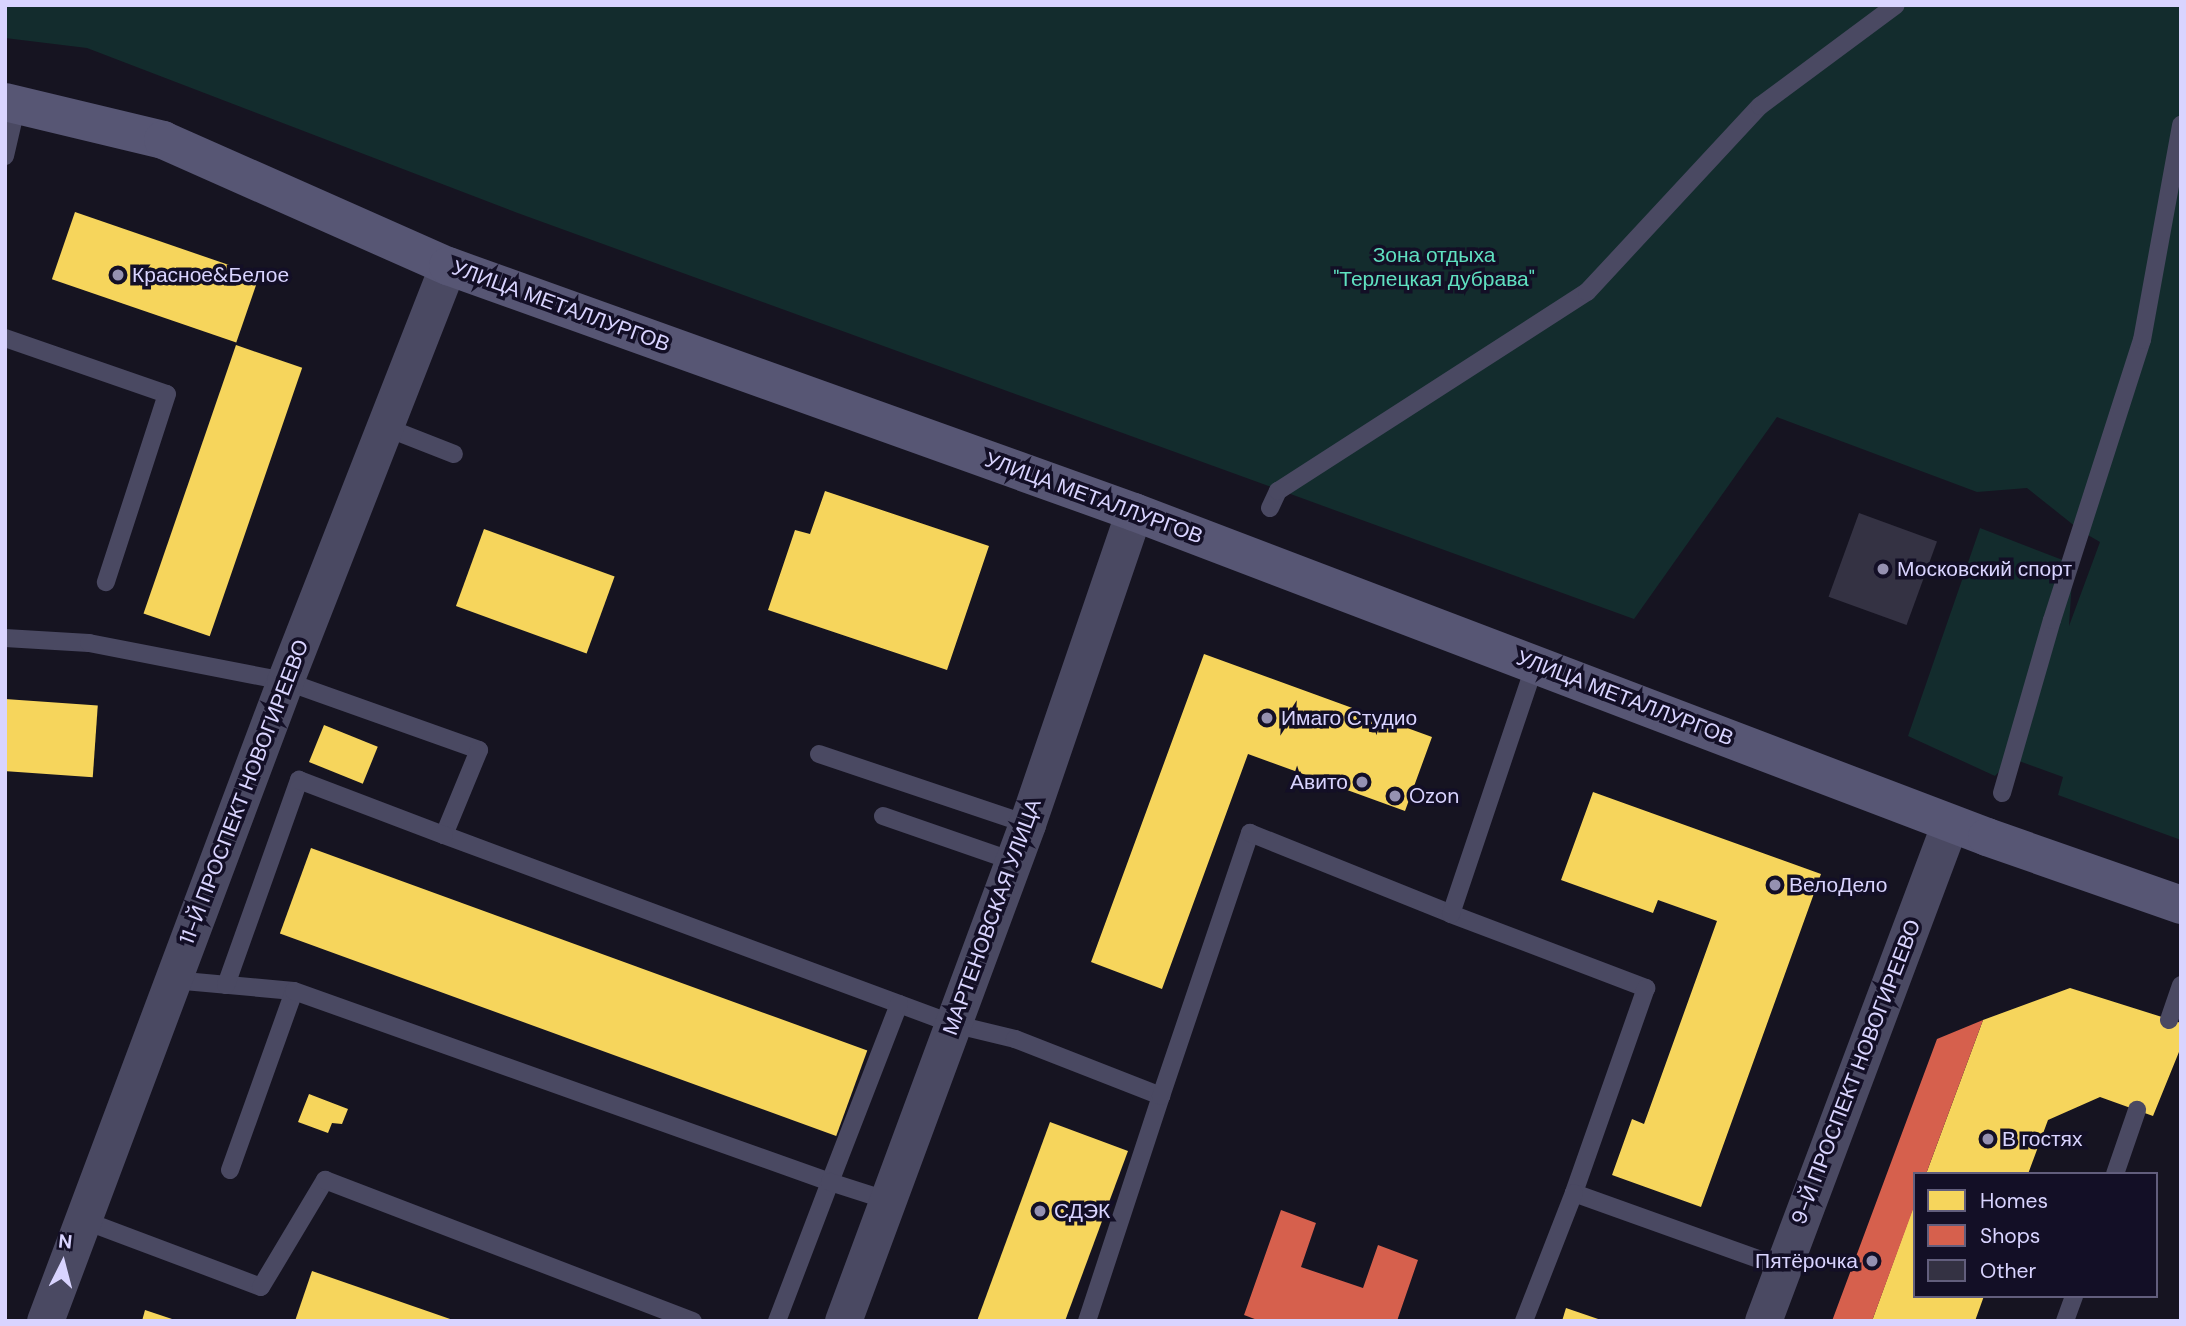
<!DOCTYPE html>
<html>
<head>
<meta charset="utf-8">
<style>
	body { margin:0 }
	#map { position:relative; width:2186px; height:1326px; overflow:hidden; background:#161421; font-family:"DM Sans",sans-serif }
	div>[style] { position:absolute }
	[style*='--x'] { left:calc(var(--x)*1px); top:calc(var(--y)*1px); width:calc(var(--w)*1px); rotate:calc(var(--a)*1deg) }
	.green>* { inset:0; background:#132c2d }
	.homes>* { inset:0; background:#f6d55c; transform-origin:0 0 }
	.shops>* { inset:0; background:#d6604d }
	.building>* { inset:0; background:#343243; transform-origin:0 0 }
	.lane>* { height:18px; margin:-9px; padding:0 9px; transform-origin:9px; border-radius:9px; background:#4a4962 }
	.street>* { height:37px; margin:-18.5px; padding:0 18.5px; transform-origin:18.5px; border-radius:18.5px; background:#4a4962 }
	.secondary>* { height:38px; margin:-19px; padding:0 19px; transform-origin:19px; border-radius:19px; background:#575674 }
	.dots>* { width:19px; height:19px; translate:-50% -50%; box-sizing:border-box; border:4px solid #130f26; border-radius:50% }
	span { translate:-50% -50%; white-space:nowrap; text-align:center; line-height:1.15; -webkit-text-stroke:7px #130f26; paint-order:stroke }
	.park-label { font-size:21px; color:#5fe0c0 }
	.poi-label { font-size:21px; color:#d9d4ff }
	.left { translate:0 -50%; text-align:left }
	.right { translate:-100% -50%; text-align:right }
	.street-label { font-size:21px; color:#d9d4ff }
	.frame { position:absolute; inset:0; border:7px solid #d9d4ff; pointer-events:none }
	.legend { position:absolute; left:1913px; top:1172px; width:245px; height:126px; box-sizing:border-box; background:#130f26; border:2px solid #625e7d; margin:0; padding:9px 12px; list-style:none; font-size:21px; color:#d9d4ff }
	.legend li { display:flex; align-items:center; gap:14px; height:35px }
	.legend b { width:35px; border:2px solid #625e7d }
	.north { position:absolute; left:28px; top:1228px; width:70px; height:70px; -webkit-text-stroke:5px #130f26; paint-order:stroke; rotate:6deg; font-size:19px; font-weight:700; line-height:28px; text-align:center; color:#d9d4ff }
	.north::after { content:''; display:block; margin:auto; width:24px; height:32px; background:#d9d4ff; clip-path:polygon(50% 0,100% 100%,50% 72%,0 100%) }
</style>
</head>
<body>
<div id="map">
	<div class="green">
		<i style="clip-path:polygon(5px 5px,2181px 5px,2181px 840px,2058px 795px,2063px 777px,2019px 761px,2024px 745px,1995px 776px,1908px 736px,1980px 528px,2073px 564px,2069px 626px,2100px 542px,2081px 531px,2027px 488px,1977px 492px,1777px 417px,1634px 619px,515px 212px,87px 48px,5px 38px)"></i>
	</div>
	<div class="homes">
		<i style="left:75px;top:212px;width:195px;height:71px;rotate:19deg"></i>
		<i style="left:236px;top:345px;width:70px;height:284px;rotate:19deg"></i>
		<i style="clip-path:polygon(825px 491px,989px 546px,947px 670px,768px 610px,795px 530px,810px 534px)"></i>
		<i style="left:484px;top:529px;width:139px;height:82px;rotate:20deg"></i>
		<i style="clip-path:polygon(1204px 654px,1432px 737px,1405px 811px,1248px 754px,1162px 989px,1091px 962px)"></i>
		<i style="left:5px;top:699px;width:93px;height:72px;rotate:4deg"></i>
		<i style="left:324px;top:725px;width:58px;height:40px;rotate:22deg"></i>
		<i style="clip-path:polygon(1593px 792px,1821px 874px,1701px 1207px,1612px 1175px,1632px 1119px,1644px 1124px,1717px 921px,1658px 900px,1653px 913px,1561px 880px)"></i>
		<i style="left:311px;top:848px;width:592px;height:91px;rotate:20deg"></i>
		<i style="clip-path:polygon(2070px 988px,2181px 1023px,2181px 1047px,2153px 1116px,2100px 1097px,2048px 1120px,2028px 1174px,1926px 1174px,1983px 1020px)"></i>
		<i style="clip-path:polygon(309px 1094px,348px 1109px,342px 1124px,332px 1123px,328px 1133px,298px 1122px)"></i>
		<i style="clip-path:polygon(1050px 1122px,1128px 1151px,1065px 1321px,977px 1321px)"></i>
		<i style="clip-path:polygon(1914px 1205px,1915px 1296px,1984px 1296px,1975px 1321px,1872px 1321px)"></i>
		<i style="clip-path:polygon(312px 1271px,453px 1320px,453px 1321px,295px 1321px)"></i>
		<i style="clip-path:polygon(1566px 1308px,1601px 1320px,1601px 1321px,1562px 1321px)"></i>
		<i style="clip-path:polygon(145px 1310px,175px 1320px,175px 1321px,142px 1321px)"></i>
	</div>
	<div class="shops">
		<i style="clip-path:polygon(1983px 1020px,1926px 1174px,1915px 1174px,1915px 1204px,1872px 1321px,1832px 1321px,1937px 1039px)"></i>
		<i style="clip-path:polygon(1281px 1210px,1316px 1223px,1301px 1267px,1363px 1288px,1378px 1245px,1418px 1260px,1397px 1321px,1260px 1321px,1244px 1315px)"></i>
	</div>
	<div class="building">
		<i style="left:1859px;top:513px;width:83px;height:89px;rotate:20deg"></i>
	</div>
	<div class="lane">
		<i style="--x:5;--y:156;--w:53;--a:-77"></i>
		<i style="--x:5;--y:338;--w:171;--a:19.1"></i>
		<i style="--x:167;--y:394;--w:198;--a:108"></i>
		<i style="--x:385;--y:427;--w:74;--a:21.4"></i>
		<i style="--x:1270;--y:508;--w:19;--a:-65"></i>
		<i style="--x:1278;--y:491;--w:368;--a:-32.8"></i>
		<i style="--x:1587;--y:292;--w:254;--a:-47.1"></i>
		<i style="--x:1760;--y:106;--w:169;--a:-36.6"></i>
		<i style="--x:5;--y:638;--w:84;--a:3.4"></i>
		<i style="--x:89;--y:643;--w:200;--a:11"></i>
		<i style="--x:285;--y:681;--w:206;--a:19.6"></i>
		<i style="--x:479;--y:750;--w:92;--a:112.4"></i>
		<i style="--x:444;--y:835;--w:543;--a:20.37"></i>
		<i style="--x:953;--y:1024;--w:64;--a:13.6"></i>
		<i style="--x:1015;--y:1039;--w:157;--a:21.3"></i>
		<i style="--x:1161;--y:1096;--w:237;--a:108.2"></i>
		<i style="--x:819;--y:754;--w:219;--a:18.6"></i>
		<i style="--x:2002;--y:793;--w:180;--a:-73.9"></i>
		<i style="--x:2052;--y:620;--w:294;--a:-72.2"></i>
		<i style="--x:2142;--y:340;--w:219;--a:-79.7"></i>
		<i style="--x:883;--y:816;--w:138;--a:19.1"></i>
		<i style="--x:1451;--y:914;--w:209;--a:20.8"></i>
		<i style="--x:1646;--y:988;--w:217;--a:109.4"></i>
		<i style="--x:1574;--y:1193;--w:222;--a:19.7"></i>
		<i style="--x:173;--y:980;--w:121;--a:5.2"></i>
		<i style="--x:226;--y:985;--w:218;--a:-70.4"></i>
		<i style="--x:299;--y:780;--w:155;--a:20.8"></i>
		<i style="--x:2169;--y:1020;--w:37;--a:-71"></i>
		<i style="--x:1161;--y:1096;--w:278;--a:-71.3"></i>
		<i style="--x:1250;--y:833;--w:217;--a:21.9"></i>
		<i style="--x:1451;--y:914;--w:264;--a:-71.4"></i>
		<i style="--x:230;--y:1170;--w:190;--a:-70.3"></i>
		<i style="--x:294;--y:991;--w:569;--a:19.61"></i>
		<i style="--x:830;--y:1182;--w:191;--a:-68.8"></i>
		<i style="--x:2115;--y:1174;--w:68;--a:-71"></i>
		<i style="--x:83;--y:1220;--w:190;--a:20.6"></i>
		<i style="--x:261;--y:1287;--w:125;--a:-59.1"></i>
		<i style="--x:325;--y:1180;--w:394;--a:21"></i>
		<i style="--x:777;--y:1321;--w:149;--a:-69.1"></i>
		<i style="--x:830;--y:1182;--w:59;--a:17.8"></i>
		<i style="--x:1524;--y:1321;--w:137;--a:-68.7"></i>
		<i style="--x:2065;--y:1321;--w:27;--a:-70"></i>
	</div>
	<div class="street">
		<i style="--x:45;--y:1321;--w:684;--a:-69.44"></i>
		<i style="--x:285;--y:681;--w:446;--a:-68.6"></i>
		<i style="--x:843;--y:1321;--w:530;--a:-69.68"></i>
		<i style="--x:1027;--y:824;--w:330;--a:-71.1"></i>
		<i style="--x:1763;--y:1321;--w:532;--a:-69.42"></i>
	</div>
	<div class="secondary">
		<i style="--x:5;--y:102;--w:163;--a:13.5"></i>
		<i style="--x:163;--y:140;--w:312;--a:23.9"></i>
		<i style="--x:448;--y:266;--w:729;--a:19.73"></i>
		<i style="--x:1134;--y:512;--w:913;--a:20.86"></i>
		<i style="--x:1987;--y:837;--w:206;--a:19.3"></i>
	</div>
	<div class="dots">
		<i style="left:118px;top:275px;background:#9591b1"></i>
		<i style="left:1883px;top:569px;background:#9591b1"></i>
		<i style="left:1267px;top:718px;background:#9591b1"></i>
		<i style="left:1362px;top:782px;background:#9591b1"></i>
		<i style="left:1395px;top:796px;background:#9591b1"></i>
		<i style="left:1775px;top:885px;background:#9591b1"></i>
		<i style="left:1988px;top:1139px;background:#9591b1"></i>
		<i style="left:1040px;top:1211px;background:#9591b1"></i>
		<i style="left:1872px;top:1261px;background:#9591b1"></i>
	</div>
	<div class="park-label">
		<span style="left:1434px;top:267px">Зона отдыха<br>"Терлецкая дубрава"</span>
	</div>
	<div class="poi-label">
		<span class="left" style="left:132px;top:275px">Красное&amp;Белое</span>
		<span class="left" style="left:1897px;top:569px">Московский спорт</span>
		<span class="left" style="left:1281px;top:718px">Имаго Студио</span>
		<span class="right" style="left:1348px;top:782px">Авито</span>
		<span class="left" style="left:1409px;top:796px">Ozon</span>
		<span class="left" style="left:1789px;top:885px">ВелоДело</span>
		<span class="left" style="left:2002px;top:1139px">В гостях</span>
		<span class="left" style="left:1054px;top:1211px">СДЭК</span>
		<span class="right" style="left:1858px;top:1261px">Пятёрочка</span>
	</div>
	<div class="street-label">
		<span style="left:561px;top:306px;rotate:20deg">УЛИЦА МЕТАЛЛУРГОВ</span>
		<span style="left:1094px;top:498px;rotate:20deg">УЛИЦА МЕТАЛЛУРГОВ</span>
		<span style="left:1625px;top:698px;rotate:21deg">УЛИЦА МЕТАЛЛУРГОВ</span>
		<span style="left:244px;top:792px;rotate:-69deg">11-Й ПРОСПЕКТ НОВОГИРЕЕВО</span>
		<span style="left:992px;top:917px;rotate:-70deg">МАРТЕНОВСКАЯ УЛИЦА</span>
		<span style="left:1856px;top:1072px;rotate:-69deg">9-Й ПРОСПЕКТ НОВОГИРЕЕВО</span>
	</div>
	<div class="frame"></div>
	<ul class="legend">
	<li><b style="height:19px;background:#f6d55c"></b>Homes</li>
	<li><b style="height:19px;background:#d6604d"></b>Shops</li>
	<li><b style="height:19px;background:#343243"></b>Other</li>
	</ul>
	<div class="north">N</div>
</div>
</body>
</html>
